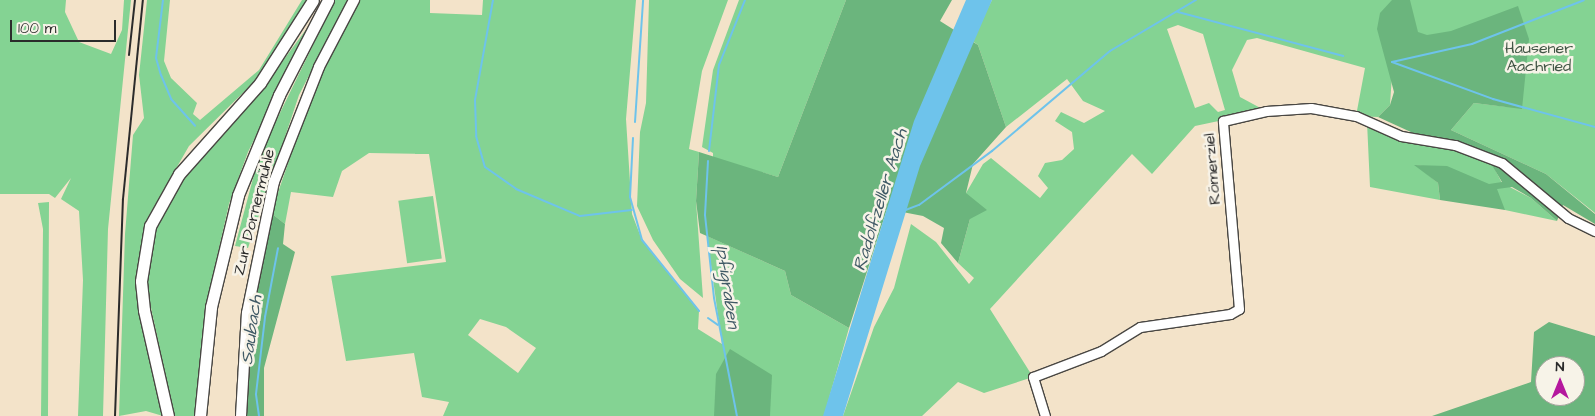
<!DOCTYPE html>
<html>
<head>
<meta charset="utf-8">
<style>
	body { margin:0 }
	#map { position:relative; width:1595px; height:416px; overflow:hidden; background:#f3e3c9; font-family:"Architects Daughter",sans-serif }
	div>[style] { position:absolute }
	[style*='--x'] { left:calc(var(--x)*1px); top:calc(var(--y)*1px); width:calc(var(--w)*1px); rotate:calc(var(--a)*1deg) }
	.green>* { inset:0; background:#84d393; transform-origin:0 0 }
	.forest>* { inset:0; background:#6bb57d }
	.water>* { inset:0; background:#6ec3eb }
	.stream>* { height:2px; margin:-1px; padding:0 1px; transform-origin:1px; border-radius:1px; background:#6ec3eb }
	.roads { filter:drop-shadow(1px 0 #494743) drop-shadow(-1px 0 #494743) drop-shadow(0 1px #494743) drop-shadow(0 -1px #494743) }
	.minor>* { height:9px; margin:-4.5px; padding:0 4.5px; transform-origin:4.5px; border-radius:4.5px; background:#fff }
	.tertiary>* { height:10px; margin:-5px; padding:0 5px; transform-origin:5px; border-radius:5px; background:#fff }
	.secondary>* { height:11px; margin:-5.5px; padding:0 5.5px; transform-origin:5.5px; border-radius:5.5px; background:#fff }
	.rail>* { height:2px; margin:-1px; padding:0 1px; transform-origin:1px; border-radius:1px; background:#2b2b2b }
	span { translate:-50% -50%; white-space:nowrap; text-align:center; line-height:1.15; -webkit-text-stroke:5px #f7f3e8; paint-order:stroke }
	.park-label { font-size:16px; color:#415545 }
	.street-label { font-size:16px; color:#2b2b2b }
	.water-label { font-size:18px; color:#3f5965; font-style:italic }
	.north { position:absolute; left:1535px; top:356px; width:50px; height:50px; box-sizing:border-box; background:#f7f3e8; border:1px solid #a5a39c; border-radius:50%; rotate:0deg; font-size:14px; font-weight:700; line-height:20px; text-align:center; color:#2b2b2b }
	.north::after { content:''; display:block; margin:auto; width:18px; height:22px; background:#b5179e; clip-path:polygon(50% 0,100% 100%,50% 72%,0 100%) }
	.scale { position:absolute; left:10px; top:20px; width:106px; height:22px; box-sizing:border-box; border:2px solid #2b2b2b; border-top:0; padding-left:6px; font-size:15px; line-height:18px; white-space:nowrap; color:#2b2b2b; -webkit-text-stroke:4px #f7f3e8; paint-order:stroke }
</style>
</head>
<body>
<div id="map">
	<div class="green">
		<i style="clip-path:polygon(0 0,66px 0,65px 12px,79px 42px,111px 54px,122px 30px,124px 0,131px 0,108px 229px,103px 416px,78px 416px,83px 280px,79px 211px,61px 199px,71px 178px,55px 198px,49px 194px,0 194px)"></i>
		<i style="clip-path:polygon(147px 0,170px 0,164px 61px,171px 78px,197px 103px,193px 114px,200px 120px,259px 70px,302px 0,307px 0,258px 78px,189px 146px,147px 219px,138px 308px,163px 416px,146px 411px,119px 416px,125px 234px,133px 135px,144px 118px,139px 75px)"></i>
		<i style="clip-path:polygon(335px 0,348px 0,299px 95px,248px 248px,235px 246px,259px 156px)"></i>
		<i style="clip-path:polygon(evenodd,358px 0,430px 0,430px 13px,482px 15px,483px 0,636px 0,626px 119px,632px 214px,642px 240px,699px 311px,698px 329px,722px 344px,707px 236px,785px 271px,791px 295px,849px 328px,824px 416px,443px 416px,449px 402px,422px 397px,414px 353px,346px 361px,331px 276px,446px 262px,429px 154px,369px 153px,342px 171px,333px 197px,291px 192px,285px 224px,271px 213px,311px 96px,358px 0,480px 319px,506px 327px,536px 348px,518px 373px,468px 335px,480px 319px)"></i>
		<i style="clip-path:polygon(649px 0,728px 0,702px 71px,689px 149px,699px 152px,696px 201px,703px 298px,680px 279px,653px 240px,637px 206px,640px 132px,646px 103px)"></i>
		<i style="clip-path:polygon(739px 0,846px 0,778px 177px,713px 158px,713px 153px,702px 147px,713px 70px)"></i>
		<i style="clip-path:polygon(evenodd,992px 0,1595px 0,1595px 213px,1546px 174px,1451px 130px,1474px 103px,1508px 107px,1392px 75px,1390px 105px,1378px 117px,1356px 116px,1365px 68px,1257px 38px,1247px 40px,1232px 70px,1240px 97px,1266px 111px,1195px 126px,1152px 174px,1132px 154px,990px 309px,1033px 377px,984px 393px,958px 382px,922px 416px,843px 416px,874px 327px,894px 288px,911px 224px,936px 242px,969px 284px,974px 278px,958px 263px,970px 219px,966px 193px,983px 164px,991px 158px,1040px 198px,1048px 188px,1038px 176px,1045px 163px,1062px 160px,1074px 149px,1072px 132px,1055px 121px,1061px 112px,1084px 123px,1105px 111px,1083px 101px,1067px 79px,1006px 127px,978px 45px,971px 40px,992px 0,1178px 25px,1203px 34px,1225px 110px,1218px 112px,1209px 103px,1195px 108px,1167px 29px,1178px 25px)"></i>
		<i style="clip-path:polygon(313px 20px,248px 152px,229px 204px,205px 311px,196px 416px,174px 416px,147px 289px,149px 254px,159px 218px,180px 180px,265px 85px)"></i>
		<i style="clip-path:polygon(1367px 122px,1401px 136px,1455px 145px,1491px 162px,1502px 183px,1531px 198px,1557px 221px,1505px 210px,1423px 166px,1416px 165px,1438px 183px,1440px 200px,1370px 187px)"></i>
		<i style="left:433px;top:196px;width:63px;height:35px;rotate:82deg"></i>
		<i style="clip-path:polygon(49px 202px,48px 416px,41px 416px,43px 229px,38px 203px)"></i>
	</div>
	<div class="forest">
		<i style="clip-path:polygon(846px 0,952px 0,940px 21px,978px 45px,1006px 127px,973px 164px,966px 193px,987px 210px,970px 219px,958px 263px,941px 243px,944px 228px,923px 216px,887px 209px,849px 328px,791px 295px,785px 271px,700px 233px,696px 201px,699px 152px,778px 177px)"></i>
		<i style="clip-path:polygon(1392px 0,1410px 0,1418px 32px,1427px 35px,1451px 31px,1518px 6px,1529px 39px,1522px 109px,1474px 103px,1451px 130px,1546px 174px,1595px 214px,1595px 224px,1563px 205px,1557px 221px,1531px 198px,1512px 187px,1497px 189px,1505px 210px,1440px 200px,1438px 183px,1414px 165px,1447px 166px,1489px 184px,1502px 182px,1490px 162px,1449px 140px,1413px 133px,1378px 117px,1390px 105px,1394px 92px,1377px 29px,1380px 13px)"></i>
		<i style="clip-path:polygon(271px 213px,285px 224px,283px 244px,295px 252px,264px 368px,264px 416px,245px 416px,252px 307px)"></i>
		<i style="clip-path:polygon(evenodd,1549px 322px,1595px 336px,1595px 416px,1432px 416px,1531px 382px,1534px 332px,1549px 322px,1545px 366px,1575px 366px,1575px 396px,1545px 396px,1545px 366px)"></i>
		<i style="clip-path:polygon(730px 349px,772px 375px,770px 416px,714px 416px,716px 374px)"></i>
	</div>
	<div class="water">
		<i style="clip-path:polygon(966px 0,992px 0,920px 166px,843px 416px,823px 416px,914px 121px)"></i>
	</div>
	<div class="stream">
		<i style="--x:163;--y:0;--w:58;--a:96.9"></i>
		<i style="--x:156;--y:58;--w:18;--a:74"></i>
		<i style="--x:161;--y:75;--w:26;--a:67"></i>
		<i style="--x:171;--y:99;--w:36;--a:48"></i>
		<i style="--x:493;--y:0;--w:102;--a:100.2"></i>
		<i style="--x:475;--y:100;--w:36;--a:88"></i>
		<i style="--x:476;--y:136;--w:32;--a:74"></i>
		<i style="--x:485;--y:167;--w:38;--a:35"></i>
		<i style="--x:516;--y:189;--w:69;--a:22.9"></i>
		<i style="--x:580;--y:216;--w:52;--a:-6.6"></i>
		<i style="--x:1178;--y:12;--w:171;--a:14.9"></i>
		<i style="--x:1392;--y:62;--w:108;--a:20.1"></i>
		<i style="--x:1493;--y:99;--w:106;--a:15.4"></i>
		<i style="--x:1392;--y:62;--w:82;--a:-12.7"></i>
		<i style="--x:1472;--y:44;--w:120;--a:-21.4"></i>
		<i style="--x:635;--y:122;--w:122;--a:-86.2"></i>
		<i style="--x:633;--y:138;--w:59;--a:92.9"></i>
		<i style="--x:630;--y:197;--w:45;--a:74.4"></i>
		<i style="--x:642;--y:240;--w:91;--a:51.2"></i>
		<i style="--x:709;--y:151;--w:87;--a:-83.4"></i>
		<i style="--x:719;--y:65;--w:70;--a:-68.2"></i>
		<i style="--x:708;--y:161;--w:54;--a:93.2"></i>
		<i style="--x:705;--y:215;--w:83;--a:83.8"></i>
		<i style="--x:714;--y:298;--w:120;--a:79"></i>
		<i style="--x:903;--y:211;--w:17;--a:-21"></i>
		<i style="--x:919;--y:205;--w:91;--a:-36.5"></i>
		<i style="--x:992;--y:151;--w:155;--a:-40.3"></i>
		<i style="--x:1110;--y:51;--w:100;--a:-30.7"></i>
		<i style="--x:708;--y:318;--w:12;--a:35"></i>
		<i style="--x:259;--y:416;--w:22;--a:-98"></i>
		<i style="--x:256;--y:394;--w:78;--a:-83.3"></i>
		<i style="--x:265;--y:317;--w:70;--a:-79.3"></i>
	</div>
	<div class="roads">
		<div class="minor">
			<i style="--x:1045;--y:416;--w:41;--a:-107.1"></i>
			<i style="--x:1033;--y:377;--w:73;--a:-20.9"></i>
			<i style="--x:1101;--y:351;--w:46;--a:-31.6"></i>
			<i style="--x:1140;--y:327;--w:91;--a:-8.2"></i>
			<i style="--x:1230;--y:314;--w:10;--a:-29"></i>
			<i style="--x:1239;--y:309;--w:189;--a:-94.9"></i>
			<i style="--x:1223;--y:121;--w:44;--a:-13.1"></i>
			<i style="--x:1266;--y:111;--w:45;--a:-3.8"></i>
			<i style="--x:1311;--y:108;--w:46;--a:10.1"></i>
			<i style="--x:1356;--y:116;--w:49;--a:24"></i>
			<i style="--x:1401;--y:136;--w:55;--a:9.5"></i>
			<i style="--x:1455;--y:145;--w:50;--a:21"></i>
			<i style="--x:1502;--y:163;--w:86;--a:39.8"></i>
			<i style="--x:1568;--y:218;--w:30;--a:26"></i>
		</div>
		<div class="tertiary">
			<i style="--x:241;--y:416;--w:103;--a:-86.7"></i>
			<i style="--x:247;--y:313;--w:134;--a:-78.4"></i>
			<i style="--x:274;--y:182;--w:123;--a:-68.6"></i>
			<i style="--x:319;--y:67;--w:76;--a:-62.4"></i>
		</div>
		<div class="secondary">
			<i style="--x:168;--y:416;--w:109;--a:-102.8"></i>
			<i style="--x:144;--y:310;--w:29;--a:-96"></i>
			<i style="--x:141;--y:281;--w:56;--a:-80.7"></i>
			<i style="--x:150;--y:226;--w:60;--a:-60.9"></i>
			<i style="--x:179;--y:174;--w:122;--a:-48.3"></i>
			<i style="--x:260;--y:83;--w:98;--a:-57.4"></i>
			<i style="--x:200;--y:416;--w:110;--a:-84.2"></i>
			<i style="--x:211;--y:307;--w:115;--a:-76.4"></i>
			<i style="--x:238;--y:195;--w:108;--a:-67.7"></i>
			<i style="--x:279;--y:95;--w:107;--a:-62.7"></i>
		</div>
	</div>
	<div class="rail">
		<i style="--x:129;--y:55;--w:55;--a:-83.8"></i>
		<i style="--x:115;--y:416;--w:217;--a:-87.9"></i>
		<i style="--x:123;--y:199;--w:200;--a:-84.3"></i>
	</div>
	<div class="park-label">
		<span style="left:1539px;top:57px">Hausener<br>Aachried</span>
	</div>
	<div class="street-label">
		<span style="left:1212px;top:169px;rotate:-95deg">Römerziel</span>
		<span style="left:254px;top:212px;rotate:-76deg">Zur Dornermühle</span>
	</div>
	<div class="water-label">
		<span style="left:881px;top:200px;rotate:-73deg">Radolfzeller Aach</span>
		<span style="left:727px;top:287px;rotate:82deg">Ipfigraben</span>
		<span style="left:252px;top:330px;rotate:-82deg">Saubach</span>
	</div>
	<div class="north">N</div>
	<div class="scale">100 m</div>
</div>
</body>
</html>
